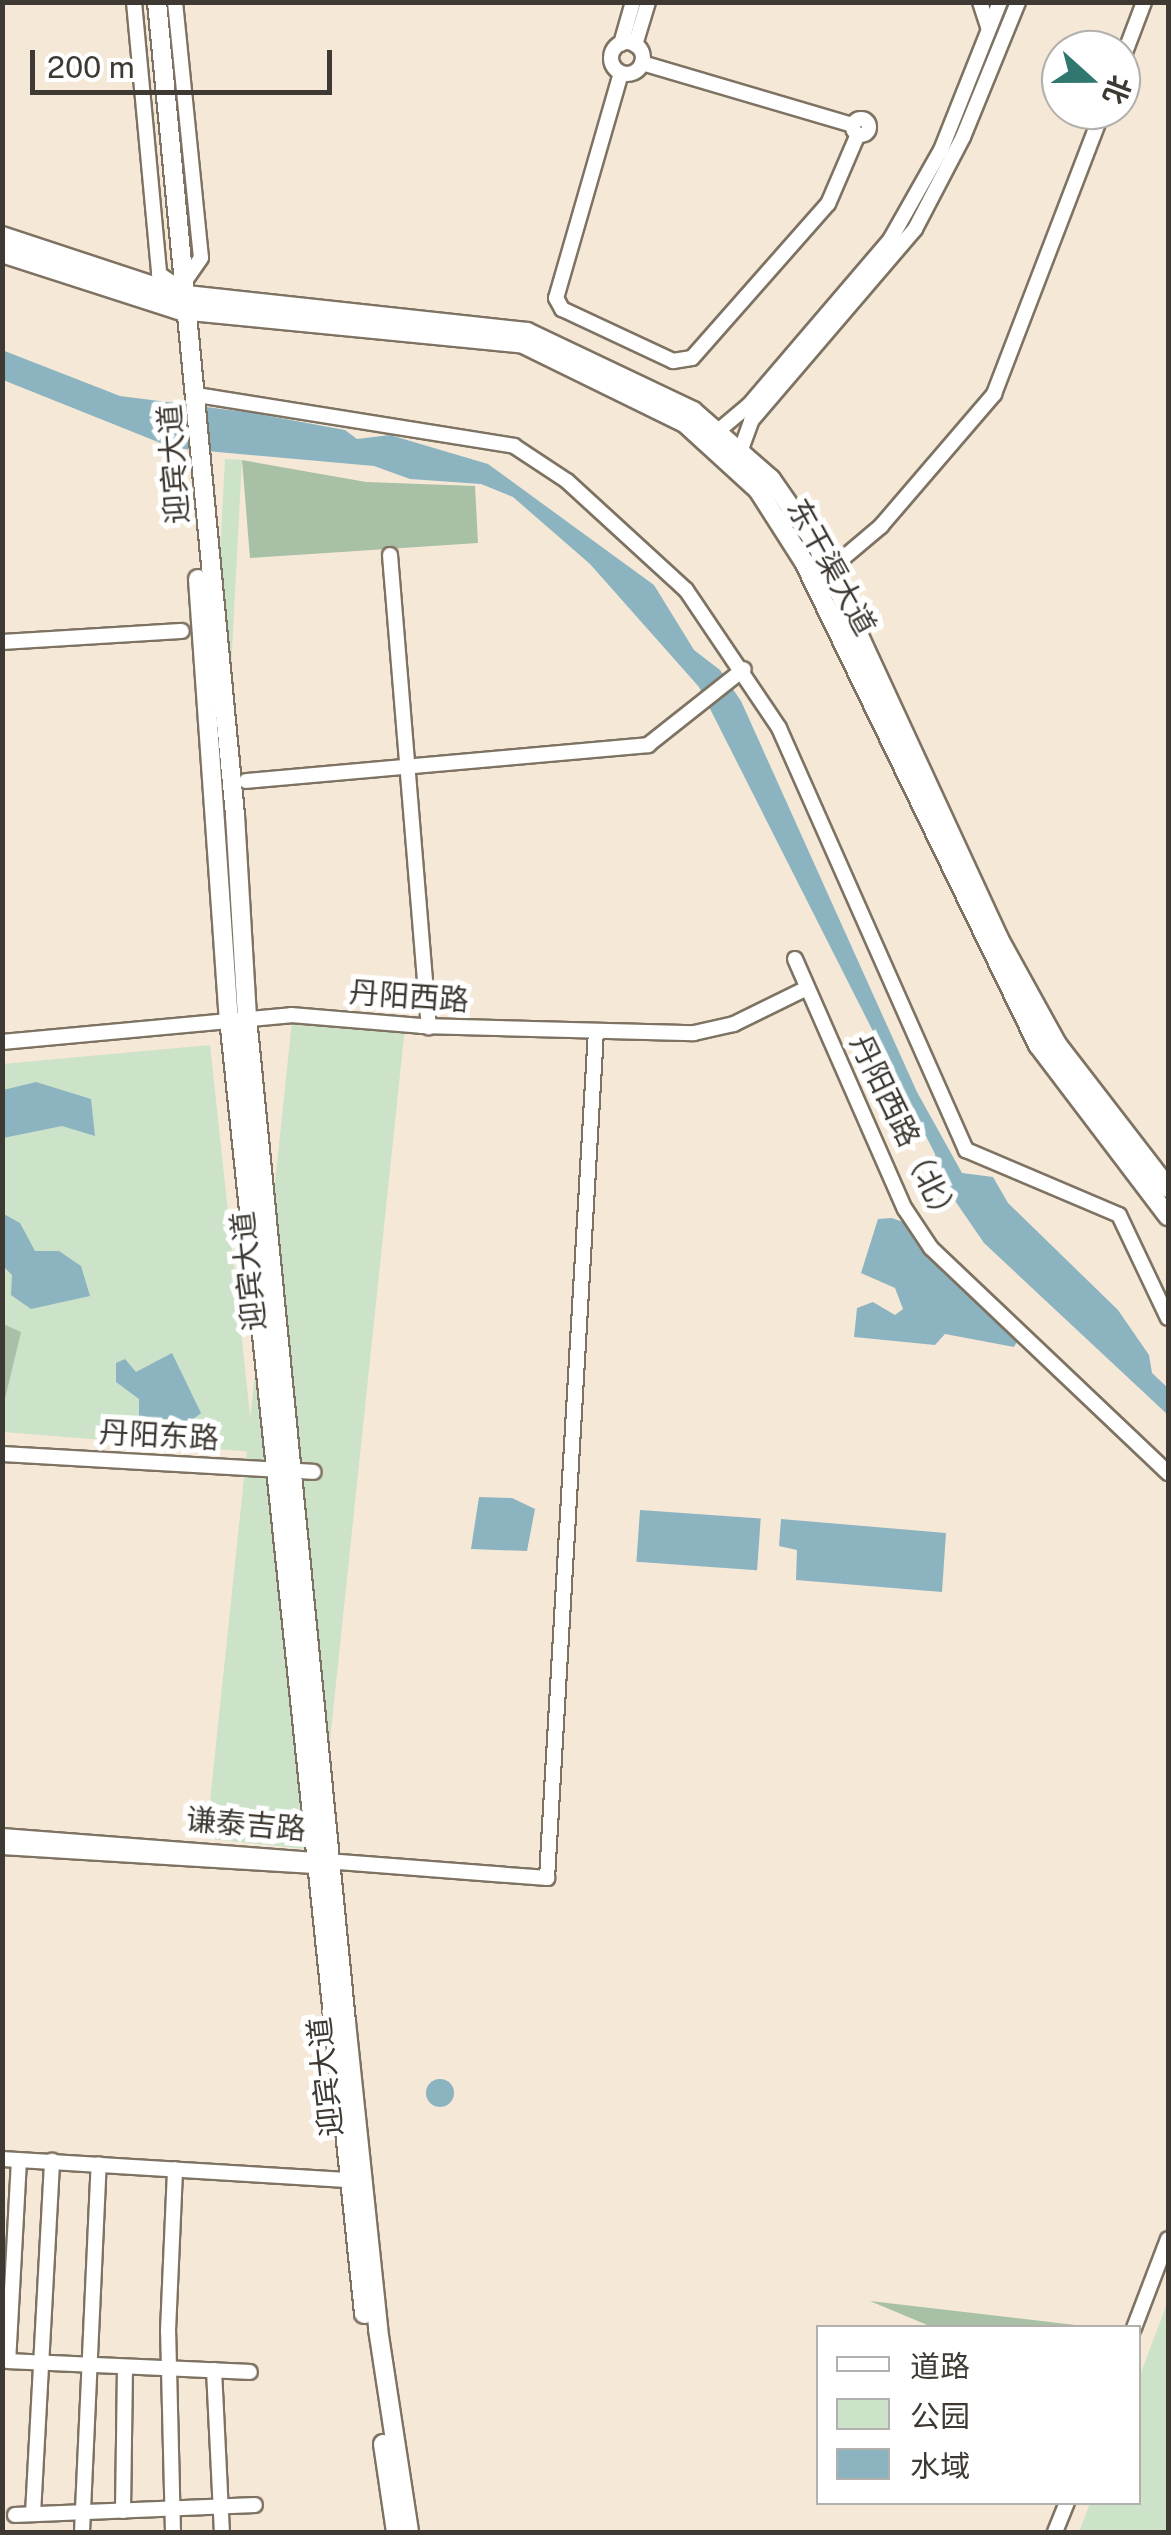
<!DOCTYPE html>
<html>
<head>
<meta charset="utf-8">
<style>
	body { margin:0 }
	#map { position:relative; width:1171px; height:2535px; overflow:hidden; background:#f5e8d6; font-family:"Public Sans","Noto Sans SC",sans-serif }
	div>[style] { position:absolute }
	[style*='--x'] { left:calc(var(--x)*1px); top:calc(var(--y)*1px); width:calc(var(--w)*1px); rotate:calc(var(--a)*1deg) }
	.green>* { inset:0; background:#cce3c9; transform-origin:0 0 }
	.forest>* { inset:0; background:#a8c0a5 }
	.water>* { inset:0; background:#8cb4c0; transform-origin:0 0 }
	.round { border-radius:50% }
	.roads { filter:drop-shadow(2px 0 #7e7363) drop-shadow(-2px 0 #7e7363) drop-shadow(0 2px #7e7363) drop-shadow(0 -2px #7e7363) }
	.minor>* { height:14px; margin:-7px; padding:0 7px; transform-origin:7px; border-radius:7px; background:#fff }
	.minor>.ring { margin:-7px; padding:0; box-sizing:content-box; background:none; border:14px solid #fff; border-radius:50% }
	.major>* { height:18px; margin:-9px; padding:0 9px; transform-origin:9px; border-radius:9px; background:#fff }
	span { translate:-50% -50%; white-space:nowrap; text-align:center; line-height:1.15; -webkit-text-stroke:10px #fff; paint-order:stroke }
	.street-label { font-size:30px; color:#3e3932 }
	.frame { position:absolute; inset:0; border:5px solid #3e3932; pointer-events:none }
	.legend { position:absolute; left:816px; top:2325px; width:325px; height:180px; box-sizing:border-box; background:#fff; border:2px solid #b2b0ad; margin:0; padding:12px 18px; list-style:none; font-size:30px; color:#3e3932 }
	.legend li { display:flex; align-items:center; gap:20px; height:50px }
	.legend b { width:50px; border:2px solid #b2b0ad }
	.north { position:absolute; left:1041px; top:30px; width:100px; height:100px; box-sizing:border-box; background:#fff; border:2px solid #b2b0ad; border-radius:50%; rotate:111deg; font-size:28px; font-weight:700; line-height:40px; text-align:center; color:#3e3932 }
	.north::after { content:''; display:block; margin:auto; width:35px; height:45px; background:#2f776f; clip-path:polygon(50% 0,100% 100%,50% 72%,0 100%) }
	.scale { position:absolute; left:30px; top:50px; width:302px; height:45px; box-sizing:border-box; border:5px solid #3e3932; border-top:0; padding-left:12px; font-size:30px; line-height:35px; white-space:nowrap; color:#3e3932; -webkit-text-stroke:8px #fff; paint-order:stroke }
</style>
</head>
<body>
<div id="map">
	<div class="green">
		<i style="left:225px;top:459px;width:17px;height:315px;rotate:3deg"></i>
		<i style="left:292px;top:1021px;width:113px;height:822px;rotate:6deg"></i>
		<i style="clip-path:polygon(210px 1045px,254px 1452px,3px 1432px,2px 1064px)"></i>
		<i style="clip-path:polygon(1168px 2301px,1168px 2532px,1079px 2532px,1090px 2503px,1138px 2502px,1139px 2378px)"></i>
	</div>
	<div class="forest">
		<i style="clip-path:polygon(242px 460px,366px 482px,475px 486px,478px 543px,250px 558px)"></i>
		<i style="clip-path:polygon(3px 1324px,21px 1332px,3px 1407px)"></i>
		<i style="clip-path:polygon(870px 2301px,1092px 2327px,932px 2327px)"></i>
	</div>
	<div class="water">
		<i style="clip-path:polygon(2px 350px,120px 396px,253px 413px,345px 430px,357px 439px,390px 435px,488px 464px,654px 585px,694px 650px,720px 670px,741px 701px,917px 1092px,962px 1173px,993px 1177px,1008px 1203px,1118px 1310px,1149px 1355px,1152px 1373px,1168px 1388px,1168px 1415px,984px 1243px,938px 1176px,935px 1154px,699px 687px,590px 564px,513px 497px,481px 484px,410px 479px,374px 466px,173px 448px,3px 380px)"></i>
		<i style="clip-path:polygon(36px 1082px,91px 1099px,95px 1136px,62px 1126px,3px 1138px,3px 1090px)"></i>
		<i style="clip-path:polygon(2px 1213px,20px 1223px,35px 1251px,59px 1251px,81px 1266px,90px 1296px,31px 1309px,11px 1295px,12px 1275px,3px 1266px)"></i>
		<i style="clip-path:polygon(892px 1218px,906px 1223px,918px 1245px,1017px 1342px,1014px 1347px,945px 1334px,935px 1345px,854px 1337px,857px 1308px,873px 1302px,895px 1315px,903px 1309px,895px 1288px,861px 1273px,878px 1219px)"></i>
		<i style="clip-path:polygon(172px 1353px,201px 1413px,191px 1421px,139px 1417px,139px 1399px,116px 1382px,116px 1363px,125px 1359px,136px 1372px)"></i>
		<i style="clip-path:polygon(479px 1497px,512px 1498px,535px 1509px,527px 1551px,471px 1549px)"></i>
		<i style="left:640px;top:1510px;width:121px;height:52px;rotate:4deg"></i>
		<i style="clip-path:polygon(781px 1519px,946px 1533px,942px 1592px,796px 1580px,797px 1550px,779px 1546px)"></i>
		<i class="round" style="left:426px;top:2079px;width:28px;height:28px"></i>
	</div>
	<div class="roads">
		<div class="minor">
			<i style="--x:134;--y:2;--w:273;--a:84.7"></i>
			<i style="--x:159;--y:274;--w:22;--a:34"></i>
			<i style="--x:175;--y:2;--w:257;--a:84.2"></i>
			<i style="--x:201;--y:258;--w:28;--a:125"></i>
			<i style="--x:980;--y:2;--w:28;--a:72"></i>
			<i class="ring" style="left:611px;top:42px;width:18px;height:18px"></i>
			<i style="--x:621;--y:44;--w:44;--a:-74.1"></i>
			<i style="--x:635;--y:45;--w:45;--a:-73.2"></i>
			<i style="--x:642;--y:63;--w:220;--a:16.4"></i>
			<i style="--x:1121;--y:63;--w:65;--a:-69.3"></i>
			<i style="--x:621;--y:73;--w:234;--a:106.1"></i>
			<i style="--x:556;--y:298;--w:13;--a:61"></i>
			<i style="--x:562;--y:309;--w:123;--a:25.1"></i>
			<i style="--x:673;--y:361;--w:19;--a:-9"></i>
			<i style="--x:692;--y:358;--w:205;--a:-48.6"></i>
			<i style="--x:828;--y:204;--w:76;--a:-66.8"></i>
			<i class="ring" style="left:853px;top:119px;width:2px;height:2px"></i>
			<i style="--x:197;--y:395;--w:321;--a:9.1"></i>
			<i style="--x:514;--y:446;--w:64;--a:33.4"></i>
			<i style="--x:567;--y:481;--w:161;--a:42.5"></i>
			<i style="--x:686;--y:590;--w:166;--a:56"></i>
			<i style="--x:779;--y:728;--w:462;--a:66.1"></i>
			<i style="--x:966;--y:1150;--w:166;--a:23"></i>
			<i style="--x:1119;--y:1215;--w:114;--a:64.6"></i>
			<i style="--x:712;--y:436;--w:48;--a:-40"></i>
			<i style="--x:749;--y:405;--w:217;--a:-49.5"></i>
			<i style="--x:890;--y:240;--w:103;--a:-60.5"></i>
			<i style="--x:941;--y:150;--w:159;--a:-68.3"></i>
			<i style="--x:740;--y:452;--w:33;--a:-70"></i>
			<i style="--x:751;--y:421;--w:253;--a:-49.5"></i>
			<i style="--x:915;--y:229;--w:104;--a:-62.4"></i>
			<i style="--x:963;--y:137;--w:146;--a:-67.8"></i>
			<i style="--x:390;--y:555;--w:474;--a:85.3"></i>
			<i style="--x:829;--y:570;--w:68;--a:-40.2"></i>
			<i style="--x:881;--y:526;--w:174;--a:-49.4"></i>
			<i style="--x:994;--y:394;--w:304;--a:-69"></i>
			<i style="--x:2;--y:642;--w:180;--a:-3.5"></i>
			<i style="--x:246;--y:781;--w:404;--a:-5.1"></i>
			<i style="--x:648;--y:745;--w:122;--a:-38.4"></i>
			<i style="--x:795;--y:959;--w:273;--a:66.3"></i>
			<i style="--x:905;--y:1209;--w:47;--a:56.3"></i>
			<i style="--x:931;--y:1248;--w:327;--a:43.5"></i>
			<i style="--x:2;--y:1042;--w:290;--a:-5.3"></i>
			<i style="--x:291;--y:1015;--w:130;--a:4.8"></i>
			<i style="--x:421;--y:1026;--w:273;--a:1.5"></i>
			<i style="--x:694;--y:1033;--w:41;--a:-12.7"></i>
			<i style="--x:734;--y:1024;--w:79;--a:-26.2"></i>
			<i style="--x:2;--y:1454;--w:312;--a:3.3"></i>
			<i style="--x:2;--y:1836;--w:547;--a:4.41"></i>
			<i style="--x:547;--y:1878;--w:848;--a:-86.69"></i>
			<i style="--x:2;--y:1847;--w:325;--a:3.5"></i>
			<i style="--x:2;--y:2159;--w:346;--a:3.5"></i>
			<i style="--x:19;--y:2160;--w:201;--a:93.1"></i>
			<i style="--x:8;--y:2361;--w:242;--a:2.6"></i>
			<i style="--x:1134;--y:2328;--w:95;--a:-69.1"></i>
			<i style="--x:214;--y:2370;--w:162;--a:87.2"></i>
			<i style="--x:123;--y:2511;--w:144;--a:-89.2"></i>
			<i style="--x:33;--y:2514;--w:354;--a:-86.9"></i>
			<i style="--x:15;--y:2515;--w:240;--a:-2.4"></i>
			<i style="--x:82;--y:2532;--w:368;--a:-87.4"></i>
			<i style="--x:173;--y:2532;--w:201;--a:-91.4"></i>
			<i style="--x:168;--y:2331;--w:162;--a:-87.5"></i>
			<i style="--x:1055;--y:2532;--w:32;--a:-68"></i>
		</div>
		<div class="major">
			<i style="--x:157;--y:2;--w:817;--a:84.52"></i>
			<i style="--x:235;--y:815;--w:203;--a:86.6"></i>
			<i style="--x:247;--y:1018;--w:1009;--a:84.37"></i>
			<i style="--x:346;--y:2022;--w:309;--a:84"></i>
			<i style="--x:378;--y:2329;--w:205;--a:81.3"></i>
			<i style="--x:2;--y:236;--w:184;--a:18.3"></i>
			<i style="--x:177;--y:294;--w:352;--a:6.2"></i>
			<i style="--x:527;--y:332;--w:184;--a:25.4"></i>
			<i style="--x:693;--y:411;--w:103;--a:41.1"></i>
			<i style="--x:771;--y:479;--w:83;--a:55.3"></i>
			<i style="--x:818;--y:547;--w:432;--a:65.2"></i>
			<i style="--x:999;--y:939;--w:120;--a:61.1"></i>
			<i style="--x:1057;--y:1044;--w:182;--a:52.4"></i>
			<i style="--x:2;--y:253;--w:186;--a:17.9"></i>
			<i style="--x:179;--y:310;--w:346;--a:5.6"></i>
			<i style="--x:523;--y:344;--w:182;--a:26.1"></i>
			<i style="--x:686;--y:424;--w:98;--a:42.5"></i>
			<i style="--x:758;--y:490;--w:85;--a:57.4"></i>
			<i style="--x:804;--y:562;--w:537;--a:64.15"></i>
			<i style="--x:1038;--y:1045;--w:215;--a:52.8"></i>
			<i style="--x:198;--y:579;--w:440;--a:86"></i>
			<i style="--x:229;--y:1018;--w:1303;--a:84.05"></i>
			<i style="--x:383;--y:2444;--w:89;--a:81.6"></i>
		</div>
	</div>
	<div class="street-label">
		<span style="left:173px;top:464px;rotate:-94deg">迎宾大道</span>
		<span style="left:832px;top:567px;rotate:61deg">东干渠大道</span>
		<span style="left:409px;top:996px;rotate:4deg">丹阳西路</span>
		<span style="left:905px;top:1131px;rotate:64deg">丹阳西路（北）</span>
		<span style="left:248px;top:1271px;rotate:-96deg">迎宾大道</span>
		<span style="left:159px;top:1435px;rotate:3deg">丹阳东路</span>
		<span style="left:246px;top:1824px;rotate:5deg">谦泰吉路</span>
		<span style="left:325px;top:2077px;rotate:-96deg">迎宾大道</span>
	</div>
	<div class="frame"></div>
	<ul class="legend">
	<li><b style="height:12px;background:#fff"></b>道路</li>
	<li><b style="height:28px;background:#cce3c9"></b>公园</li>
	<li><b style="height:28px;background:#8cb4c0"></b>水域</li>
	</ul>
	<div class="north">北</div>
	<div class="scale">200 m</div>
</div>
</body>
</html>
